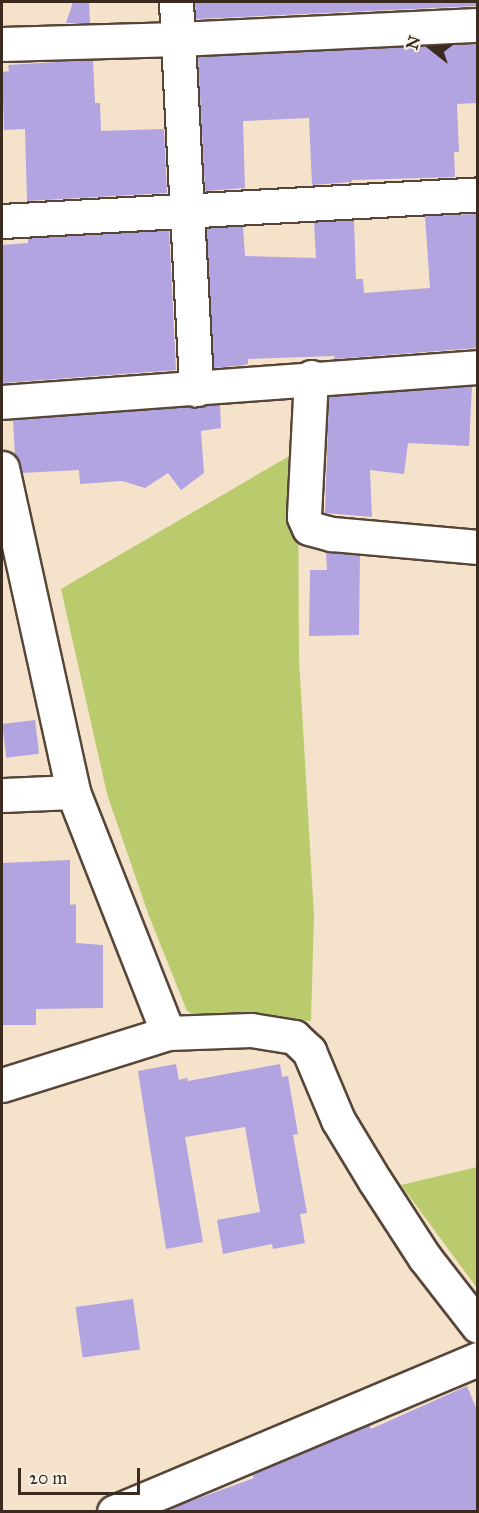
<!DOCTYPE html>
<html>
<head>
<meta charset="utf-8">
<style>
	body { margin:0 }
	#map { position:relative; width:479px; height:1513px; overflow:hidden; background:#f5e2cb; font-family:"IM FELL Great Primer",serif }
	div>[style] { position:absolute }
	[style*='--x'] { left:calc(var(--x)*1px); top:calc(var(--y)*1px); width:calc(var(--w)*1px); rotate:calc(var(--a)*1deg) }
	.green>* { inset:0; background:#bacb6e }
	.building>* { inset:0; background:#b2a3e1; transform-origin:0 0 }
	.roads { filter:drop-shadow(2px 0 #574638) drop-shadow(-2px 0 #574638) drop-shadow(0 2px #574638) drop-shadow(0 -2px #574638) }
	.minor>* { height:33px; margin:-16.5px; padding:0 16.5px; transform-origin:16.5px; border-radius:16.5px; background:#fff }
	span { translate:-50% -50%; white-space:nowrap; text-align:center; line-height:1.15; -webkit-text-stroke:4.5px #f7f3e8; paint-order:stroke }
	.frame { position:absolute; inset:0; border:3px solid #3b2a1e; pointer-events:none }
	.north { position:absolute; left:401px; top:18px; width:60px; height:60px; -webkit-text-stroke:4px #f7f3e8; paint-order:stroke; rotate:287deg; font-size:16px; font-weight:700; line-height:24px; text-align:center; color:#3b2a1e }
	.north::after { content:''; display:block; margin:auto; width:21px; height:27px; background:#3b2a1e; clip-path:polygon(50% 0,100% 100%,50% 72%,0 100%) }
	.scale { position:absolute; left:18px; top:1468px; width:122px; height:27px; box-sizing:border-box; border:3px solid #3b2a1e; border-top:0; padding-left:8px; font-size:18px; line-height:21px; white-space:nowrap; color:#3b2a1e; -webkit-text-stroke:4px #f7f3e8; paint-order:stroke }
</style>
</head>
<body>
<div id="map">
	<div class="green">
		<i style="clip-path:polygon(298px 451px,299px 659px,314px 916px,311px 1021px,251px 1017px,199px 1018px,187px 1011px,149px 916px,107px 794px,61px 589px)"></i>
		<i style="clip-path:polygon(477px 1167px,478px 1167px,477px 1288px,401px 1185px)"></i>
	</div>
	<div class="building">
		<i style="clip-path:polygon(73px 2px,89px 2px,90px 23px,66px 23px)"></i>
		<i style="clip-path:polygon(195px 2px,477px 2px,477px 6px,196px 19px)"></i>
		<i style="clip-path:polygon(477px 44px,477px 103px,457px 104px,459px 152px,454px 152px,455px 177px,352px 180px,352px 182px,312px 185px,309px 118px,243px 121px,245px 188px,205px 191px,198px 57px)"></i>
		<i style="clip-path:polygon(93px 60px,95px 103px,100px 103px,101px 131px,164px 129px,167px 193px,27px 201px,25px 129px,4px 130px,2px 72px,9px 71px,8px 65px)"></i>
		<i style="clip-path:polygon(477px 214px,477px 348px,334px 359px,335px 356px,248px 359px,248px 364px,244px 365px,214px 368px,206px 228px,243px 226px,245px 256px,316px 258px,314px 222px,354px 220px,356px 279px,363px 279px,364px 293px,430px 288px,425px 216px)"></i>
		<i style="clip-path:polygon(169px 230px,176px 370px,2px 383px,2px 245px,28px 243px,28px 238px)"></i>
		<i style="clip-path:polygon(472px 386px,469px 446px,408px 443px,404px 474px,370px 470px,372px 517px,325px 513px,329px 397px)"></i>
		<i style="clip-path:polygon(220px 405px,221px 428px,201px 431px,204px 473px,181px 490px,168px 473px,145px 488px,122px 481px,80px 484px,79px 470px,22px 473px,15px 455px,13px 420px)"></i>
		<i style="clip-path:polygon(326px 552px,360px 555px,359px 635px,309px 636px,310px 570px,327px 570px)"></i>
		<i style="left:35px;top:720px;width:34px;height:33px;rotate:83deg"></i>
		<i style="clip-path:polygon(70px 860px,70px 905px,76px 904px,76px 943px,103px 945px,103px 1008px,36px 1009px,36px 1025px,2px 1025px,2px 863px)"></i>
		<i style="clip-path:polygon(176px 1064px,179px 1080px,187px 1078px,188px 1081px,280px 1064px,282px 1077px,288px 1076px,298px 1134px,293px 1135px,307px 1213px,300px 1214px,305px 1243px,273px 1249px,272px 1244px,223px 1254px,217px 1220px,260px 1212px,245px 1127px,185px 1137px,203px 1242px,166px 1249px,138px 1071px)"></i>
		<i style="left:133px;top:1299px;width:51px;height:58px;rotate:82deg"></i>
		<i style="clip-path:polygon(467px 1386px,477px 1410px,477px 1512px,173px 1512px,172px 1508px,254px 1478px,252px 1474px,369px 1425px,371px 1429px)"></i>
	</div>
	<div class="roads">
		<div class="minor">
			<i style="--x:176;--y:2;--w:388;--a:87"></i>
			<i style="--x:2;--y:44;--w:176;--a:-1.6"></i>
			<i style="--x:178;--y:39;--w:300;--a:-2.7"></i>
			<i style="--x:2;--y:221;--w:477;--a:-3.2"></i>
			<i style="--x:311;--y:377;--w:140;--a:92.9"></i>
			<i style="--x:304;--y:517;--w:12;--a:66"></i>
			<i style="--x:309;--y:528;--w:24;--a:15"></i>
			<i style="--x:332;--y:534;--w:147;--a:5.1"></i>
			<i style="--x:2;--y:402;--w:477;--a:-4.2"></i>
			<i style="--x:2;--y:468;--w:332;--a:77.6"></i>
			<i style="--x:73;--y:792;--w:259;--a:68.5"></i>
			<i style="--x:2;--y:795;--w:71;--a:-2.4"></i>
			<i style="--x:2;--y:1085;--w:174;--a:-17.4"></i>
			<i style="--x:168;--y:1033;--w:83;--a:-2.1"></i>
			<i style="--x:251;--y:1030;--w:44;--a:9.2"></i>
			<i style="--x:294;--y:1037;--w:21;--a:43"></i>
			<i style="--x:309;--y:1051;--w:75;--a:67.2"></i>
			<i style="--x:338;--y:1120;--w:71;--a:58.8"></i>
			<i style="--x:375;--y:1181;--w:92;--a:57"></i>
			<i style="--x:425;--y:1258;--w:86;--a:52.1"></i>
			<i style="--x:114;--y:1512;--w:395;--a:-22.8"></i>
		</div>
	</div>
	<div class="frame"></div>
	<div class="north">N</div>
	<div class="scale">20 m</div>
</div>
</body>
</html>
